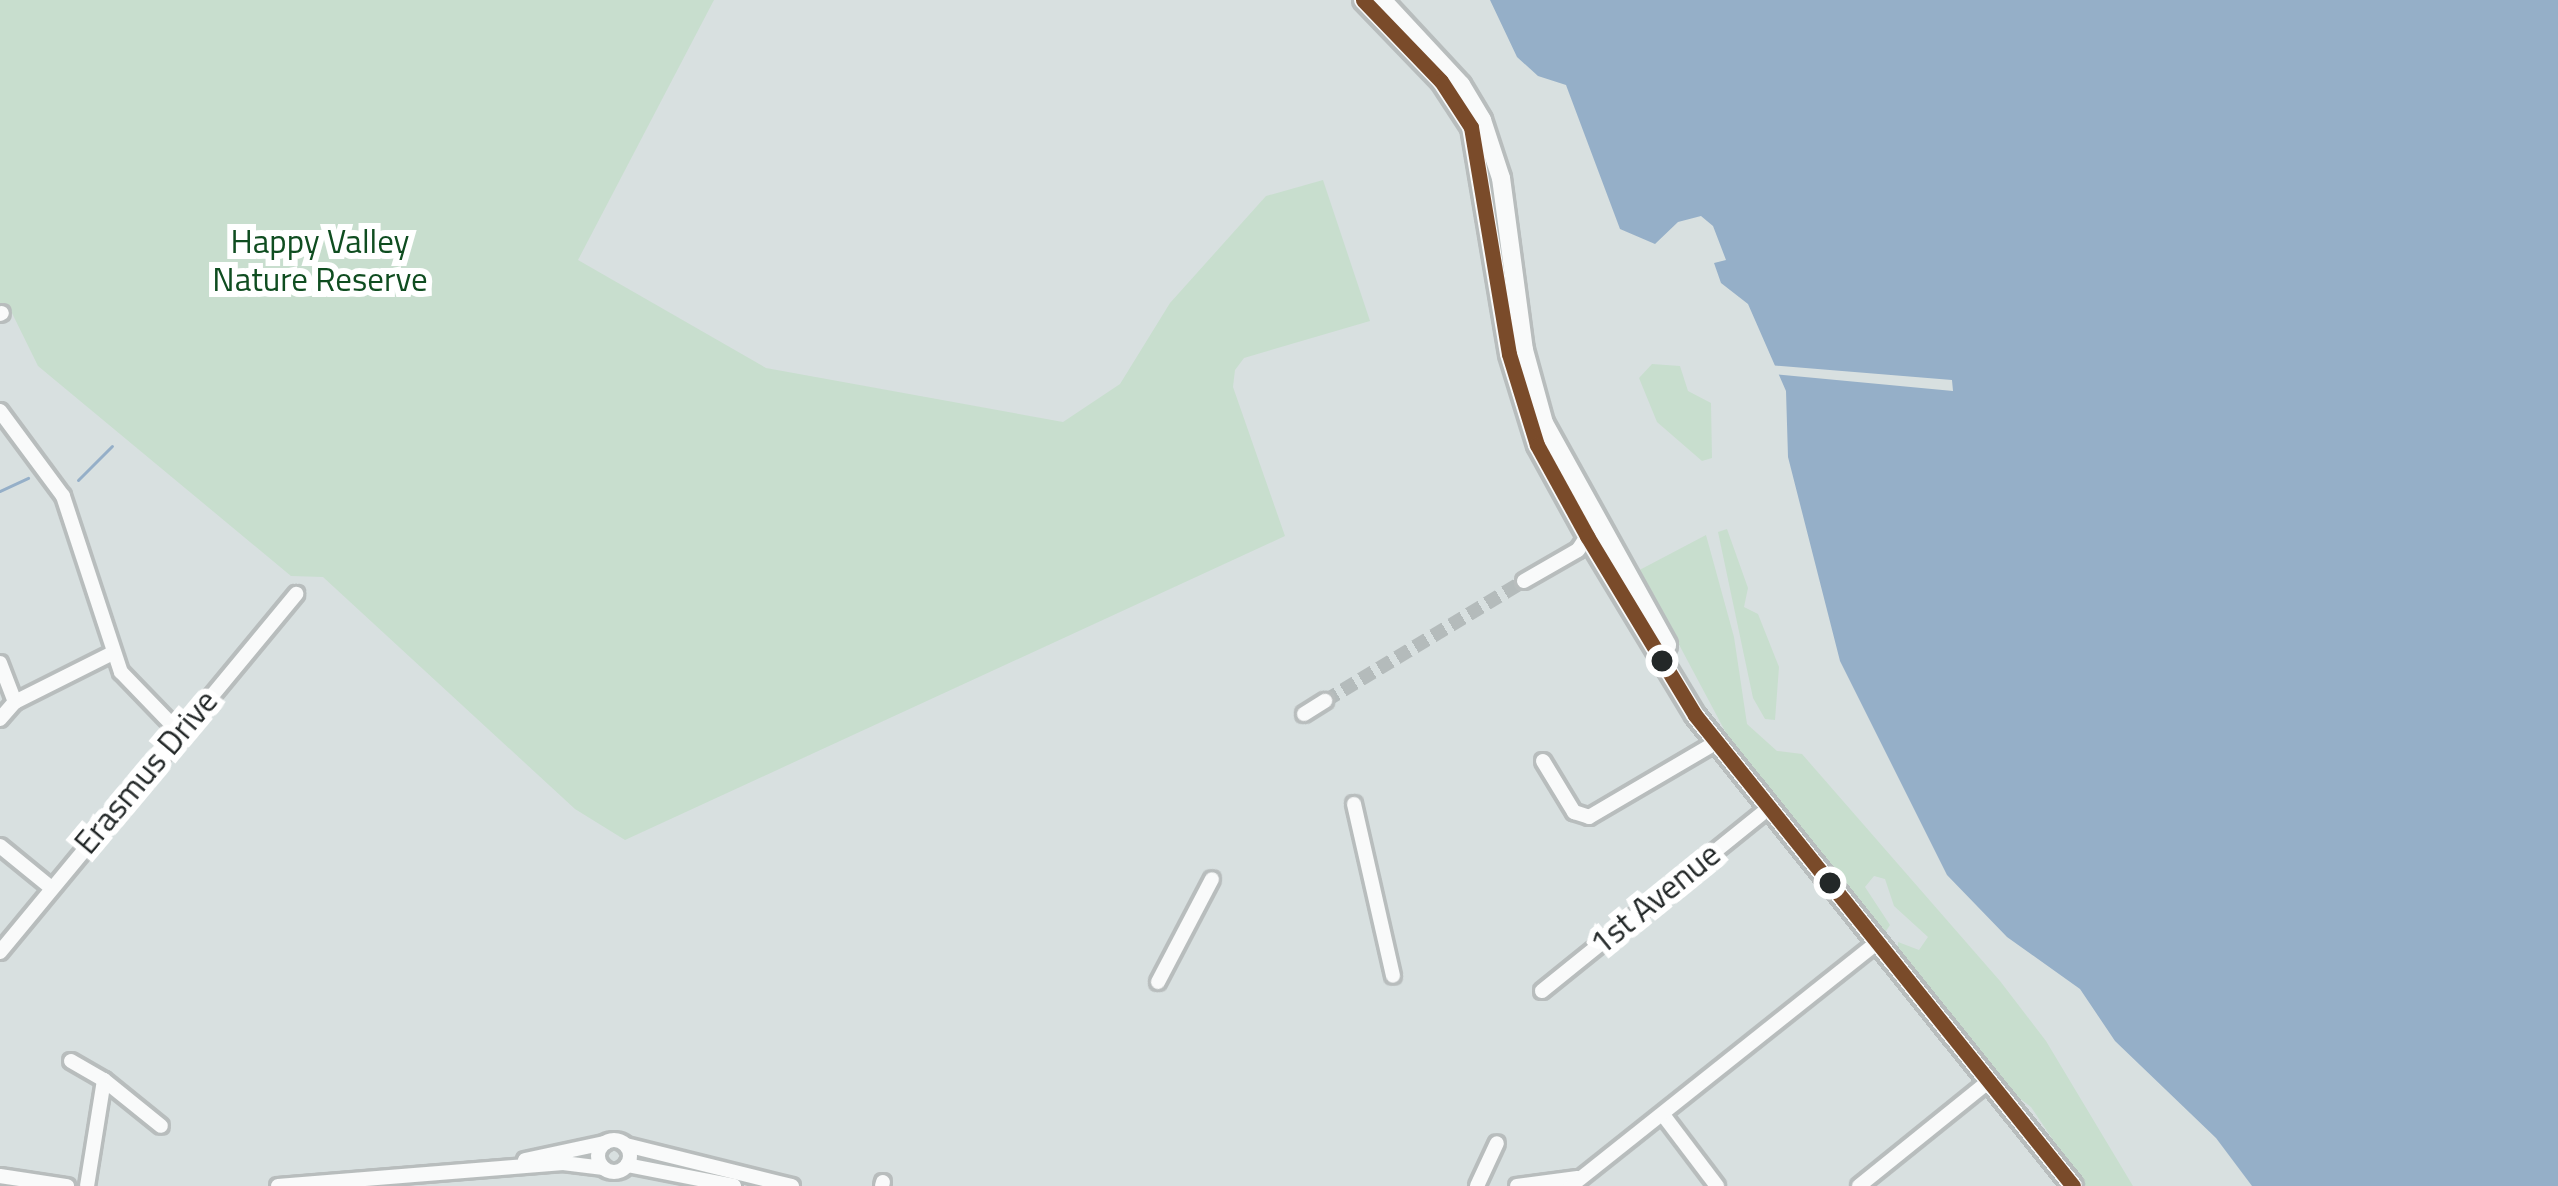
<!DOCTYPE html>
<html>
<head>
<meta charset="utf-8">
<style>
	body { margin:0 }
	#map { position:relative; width:2558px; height:1186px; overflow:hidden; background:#d8e0e0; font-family:"Titillium Web",sans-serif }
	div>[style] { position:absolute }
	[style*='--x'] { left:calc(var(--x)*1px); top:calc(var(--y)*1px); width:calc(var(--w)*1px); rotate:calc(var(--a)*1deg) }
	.green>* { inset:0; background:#c8dece }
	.water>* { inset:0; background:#95afc8 }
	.pier>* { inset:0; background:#d8e0e0 }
	.stream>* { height:3px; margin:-1.5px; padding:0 1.5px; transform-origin:1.5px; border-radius:1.5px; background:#95afc8 }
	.minor-tunnel>* { height:14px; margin-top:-7px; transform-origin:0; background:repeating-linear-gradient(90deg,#b4bbbb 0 14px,transparent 0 21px) }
	.roads { filter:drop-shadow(3px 0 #b8bdbd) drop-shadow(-3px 0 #b8bdbd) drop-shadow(0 3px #b8bdbd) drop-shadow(0 -3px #b8bdbd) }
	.minor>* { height:14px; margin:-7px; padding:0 7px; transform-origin:7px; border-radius:7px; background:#f9fafa }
	.minor>.ring { margin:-7px; padding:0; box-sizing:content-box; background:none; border:14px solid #f9fafa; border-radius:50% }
	.major>* { height:18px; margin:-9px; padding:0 9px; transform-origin:9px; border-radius:9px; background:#f9fafa }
	.bus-1>* { height:15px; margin:-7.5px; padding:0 7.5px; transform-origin:7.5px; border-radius:7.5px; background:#7a4b2a }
	.dots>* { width:33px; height:33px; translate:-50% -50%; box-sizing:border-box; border:6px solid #fff; border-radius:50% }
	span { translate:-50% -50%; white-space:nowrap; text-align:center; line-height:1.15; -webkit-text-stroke:12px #fff; paint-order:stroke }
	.park-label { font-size:33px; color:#0f4d20 }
	.street-label { font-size:33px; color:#232828 }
</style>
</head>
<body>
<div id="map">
	<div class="green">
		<i style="clip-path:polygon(0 0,714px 0,578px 260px,766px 368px,1063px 422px,1120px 384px,1170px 303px,1266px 196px,1323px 180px,1370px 321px,1244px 358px,1235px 370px,1233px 387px,1285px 536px,625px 840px,575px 809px,323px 577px,291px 576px,38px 366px,9px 307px,0 309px)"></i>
		<i style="clip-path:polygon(1652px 364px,1680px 366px,1688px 391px,1711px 403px,1712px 458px,1702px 461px,1657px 422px,1639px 378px)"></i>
		<i style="clip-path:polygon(1727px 529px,1748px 588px,1744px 607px,1758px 614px,1779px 667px,1775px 720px,1765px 719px,1753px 698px,1718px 532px)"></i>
		<i style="clip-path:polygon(1706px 535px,1734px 637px,1747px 724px,1777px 751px,1802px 754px,2000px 981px,2046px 1041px,2133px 1186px,2084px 1186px,2031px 1107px,2006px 1088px,1898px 956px,1898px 942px,1919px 950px,1928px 937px,1894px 906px,1885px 879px,1874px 876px,1865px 887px,1890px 925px,1882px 937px,1734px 748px,1667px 622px,1630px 575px)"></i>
	</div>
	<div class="water">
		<i style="clip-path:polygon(1490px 0,2558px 0,2558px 1186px,2252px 1186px,2216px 1138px,2115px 1041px,2080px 989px,2007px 937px,1947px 875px,1840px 661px,1788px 457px,1786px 391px,1748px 304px,1721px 283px,1714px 263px,1726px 260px,1713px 226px,1701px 216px,1678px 222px,1655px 244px,1620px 229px,1566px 85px,1538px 76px,1517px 57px)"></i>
	</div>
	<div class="pier">
		<i style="clip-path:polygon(1769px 365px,1952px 380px,1953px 391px,1772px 374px)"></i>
	</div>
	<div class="stream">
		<i style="--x:78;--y:480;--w:48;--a:-45"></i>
		<i style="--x:0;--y:491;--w:31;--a:-25"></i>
	</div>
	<div class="minor-tunnel">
		<i style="--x:1325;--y:701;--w:232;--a:-31.1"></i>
	</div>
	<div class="roads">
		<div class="minor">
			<i style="--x:0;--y:314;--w:2;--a:-27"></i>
			<i style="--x:0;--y:411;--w:106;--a:53.5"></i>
			<i style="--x:63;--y:496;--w:185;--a:71.8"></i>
			<i style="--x:121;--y:672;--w:85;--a:46"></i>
			<i style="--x:1524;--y:581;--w:62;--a:-29.9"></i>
			<i style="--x:1578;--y:550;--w:17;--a:-57"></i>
			<i style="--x:0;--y:663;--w:42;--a:69"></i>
			<i style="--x:1304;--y:714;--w:25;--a:-32"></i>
			<i style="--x:0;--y:719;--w:23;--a:-49"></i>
			<i style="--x:15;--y:702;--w:107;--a:-26.6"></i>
			<i style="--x:1543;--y:761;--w:60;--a:58.7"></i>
			<i style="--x:1574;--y:812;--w:16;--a:18"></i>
			<i style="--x:1589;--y:817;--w:148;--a:-30.4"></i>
			<i style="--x:1354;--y:804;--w:176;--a:77.2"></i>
			<i style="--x:0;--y:846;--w:63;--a:39.2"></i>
			<i style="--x:0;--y:952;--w:465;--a:-50.4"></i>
			<i style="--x:1158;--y:982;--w:116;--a:-62.3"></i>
			<i style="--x:1542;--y:991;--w:292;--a:-38.9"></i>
			<i style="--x:71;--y:1061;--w:38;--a:30"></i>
			<i style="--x:104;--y:1080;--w:107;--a:99.1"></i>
			<i style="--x:104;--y:1080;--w:73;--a:38.9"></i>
			<i style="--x:1664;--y:1116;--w:88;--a:52.9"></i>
			<i class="ring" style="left:598px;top:1140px;width:18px;height:18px"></i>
			<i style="--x:626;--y:1145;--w:171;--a:13.9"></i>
			<i style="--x:525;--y:1160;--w:82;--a:-12"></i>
			<i style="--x:627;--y:1165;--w:109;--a:11.1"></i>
			<i style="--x:0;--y:1176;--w:68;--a:8.5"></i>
			<i style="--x:278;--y:1186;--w:286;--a:-4.6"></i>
			<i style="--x:563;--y:1163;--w:41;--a:7"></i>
			<i style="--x:882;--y:1186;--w:4;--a:-76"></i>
			<i style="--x:1477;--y:1186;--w:47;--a:-65.1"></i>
			<i style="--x:1517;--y:1186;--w:61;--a:-7.6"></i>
			<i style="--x:1571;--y:1186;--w:391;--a:-38.5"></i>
			<i style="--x:1859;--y:1186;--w:167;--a:-38.9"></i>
		</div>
		<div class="major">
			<i style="--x:1363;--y:0;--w:112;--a:46.1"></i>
			<i style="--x:1441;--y:81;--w:55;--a:56.9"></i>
			<i style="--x:1471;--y:127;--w:230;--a:80.5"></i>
			<i style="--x:1509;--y:354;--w:95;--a:72.9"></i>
			<i style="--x:1537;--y:445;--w:104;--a:61.2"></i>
			<i style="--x:1587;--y:536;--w:209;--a:58.9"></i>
			<i style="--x:1695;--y:715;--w:604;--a:51.25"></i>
			<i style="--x:1382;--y:0;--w:116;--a:47.1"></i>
			<i style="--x:1461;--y:85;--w:41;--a:59"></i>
			<i style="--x:1482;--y:120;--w:61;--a:71.9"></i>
			<i style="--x:1501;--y:178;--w:174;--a:82.4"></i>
			<i style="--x:1524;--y:350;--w:76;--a:74.7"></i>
			<i style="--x:1544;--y:423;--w:254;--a:61"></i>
		</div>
	</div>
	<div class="bus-1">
		<i style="--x:1363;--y:0;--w:112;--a:46.1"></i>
		<i style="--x:1441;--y:81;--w:55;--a:56.9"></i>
		<i style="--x:1471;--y:127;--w:230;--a:80.5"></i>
		<i style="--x:1509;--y:354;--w:95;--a:72.9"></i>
		<i style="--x:1537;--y:445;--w:104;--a:61.2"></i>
		<i style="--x:1587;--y:536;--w:209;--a:58.9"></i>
		<i style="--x:1695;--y:715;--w:604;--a:51.25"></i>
	</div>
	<div class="dots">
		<i style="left:1662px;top:661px;background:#232828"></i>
		<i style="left:1830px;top:883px;background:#232828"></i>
	</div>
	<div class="park-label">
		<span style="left:320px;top:261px">Happy Valley<br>Nature Reserve</span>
	</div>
	<div class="street-label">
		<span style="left:146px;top:772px;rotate:-50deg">Erasmus Drive</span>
		<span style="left:1655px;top:899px;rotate:-39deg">1st Avenue</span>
	</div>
</div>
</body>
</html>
